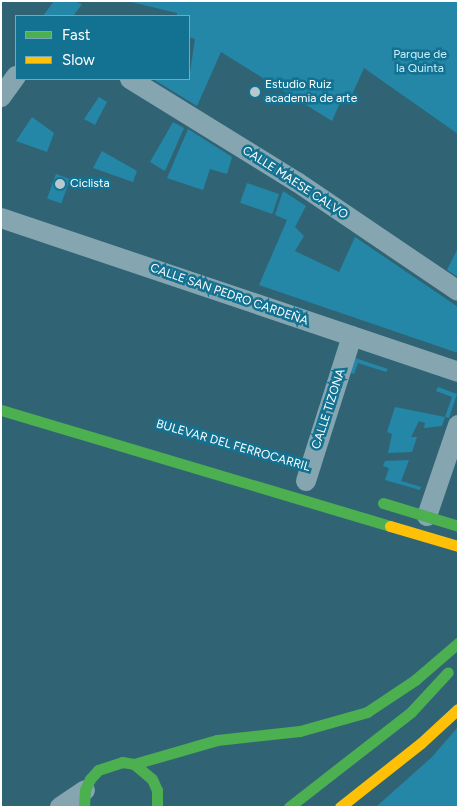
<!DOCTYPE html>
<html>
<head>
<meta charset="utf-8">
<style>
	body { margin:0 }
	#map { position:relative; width:459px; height:808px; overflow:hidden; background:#306475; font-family:Figtree,sans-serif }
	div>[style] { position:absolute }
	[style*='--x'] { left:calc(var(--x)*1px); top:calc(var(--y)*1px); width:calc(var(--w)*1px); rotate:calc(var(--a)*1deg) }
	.green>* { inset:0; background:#2487a7; transform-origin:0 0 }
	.street>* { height:20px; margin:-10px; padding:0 10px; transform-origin:10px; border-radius:10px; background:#85a6b1 }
	.fast>* { height:11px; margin:-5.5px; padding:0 5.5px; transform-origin:5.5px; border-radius:5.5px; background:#4caf50 }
	.slow>* { height:11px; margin:-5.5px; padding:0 5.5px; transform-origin:5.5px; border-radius:5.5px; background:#ffc107 }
	.dots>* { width:14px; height:14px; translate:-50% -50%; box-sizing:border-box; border:2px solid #137292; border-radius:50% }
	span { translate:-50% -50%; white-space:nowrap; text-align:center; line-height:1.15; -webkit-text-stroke:5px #137292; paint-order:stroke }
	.park-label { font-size:12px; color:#c8f0fd }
	.poi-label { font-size:12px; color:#fff }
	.left { translate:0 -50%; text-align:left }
	.street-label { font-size:12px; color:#fff }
	.frame { position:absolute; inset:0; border:2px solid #fff; pointer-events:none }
	.legend { position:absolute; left:15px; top:15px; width:175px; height:65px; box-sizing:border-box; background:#137292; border:1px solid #71aabe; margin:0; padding:6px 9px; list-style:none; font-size:15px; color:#fff }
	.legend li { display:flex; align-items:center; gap:10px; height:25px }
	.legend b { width:25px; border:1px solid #71aabe }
</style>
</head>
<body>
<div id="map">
	<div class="green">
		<i style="clip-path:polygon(54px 1px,72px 1px,82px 4px,73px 16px,43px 16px)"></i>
		<i style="clip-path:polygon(127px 1px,458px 1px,458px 134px,364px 68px,350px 99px,343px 96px,332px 121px,221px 52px,197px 106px,153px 79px,189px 79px,195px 39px,189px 37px,189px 16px,177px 16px,177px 13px)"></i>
		<i style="clip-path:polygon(99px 97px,107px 102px,95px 125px,84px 119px)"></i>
		<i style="clip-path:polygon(32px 117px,54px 133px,47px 152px,16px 141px)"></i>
		<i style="clip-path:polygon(173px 122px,184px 128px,165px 171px,150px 162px)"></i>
		<i style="clip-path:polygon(188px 129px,232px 157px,227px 174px,210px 169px,203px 190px,167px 178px)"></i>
		<i style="clip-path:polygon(102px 151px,137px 171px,133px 182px,93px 168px)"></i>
		<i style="left:56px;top:174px;width:15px;height:26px;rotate:20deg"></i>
		<i style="left:247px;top:183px;width:34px;height:21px;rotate:19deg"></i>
		<i style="clip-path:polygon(283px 191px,306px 206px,295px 227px,304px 236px,295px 251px,339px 272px,355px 237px,458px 307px,458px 353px,259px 285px,287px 220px,275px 215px)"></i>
		<i style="clip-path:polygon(458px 248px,458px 277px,447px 270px)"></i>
		<i style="clip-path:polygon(352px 357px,388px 369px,386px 372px,358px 363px,354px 374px,348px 372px)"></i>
		<i style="clip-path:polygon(438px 387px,457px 394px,449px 418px,445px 417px,442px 426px,424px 428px,425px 423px,419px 421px,411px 437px,417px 437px,412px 452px,388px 453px,392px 434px,387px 432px,395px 407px,445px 417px,452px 397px,436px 391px)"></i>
		<i style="clip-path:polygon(409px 460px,401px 481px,421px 487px,420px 490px,385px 480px,389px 468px,383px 466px,385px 461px)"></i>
		<i style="clip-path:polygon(458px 727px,458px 807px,376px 807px,432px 757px)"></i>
	</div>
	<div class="street">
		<i style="--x:130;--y:79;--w:196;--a:31.7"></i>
		<i style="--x:297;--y:182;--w:194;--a:34.1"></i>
		<i style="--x:1;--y:97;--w:26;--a:-54"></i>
		<i style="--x:1;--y:218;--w:482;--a:18.6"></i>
		<i style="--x:306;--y:481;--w:152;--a:-72.4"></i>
		<i style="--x:427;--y:516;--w:96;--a:-71.2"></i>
		<i style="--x:60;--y:807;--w:30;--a:-34"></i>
	</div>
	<div class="fast">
		<i style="--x:1;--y:410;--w:406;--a:16.6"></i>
		<i style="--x:383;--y:503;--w:78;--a:17"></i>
		<i style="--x:134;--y:764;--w:86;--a:-16.1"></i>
		<i style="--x:217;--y:740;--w:83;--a:-6.2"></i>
		<i style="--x:300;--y:731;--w:70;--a:-15.8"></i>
		<i style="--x:367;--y:712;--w:58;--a:-33.7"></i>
		<i style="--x:415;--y:680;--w:57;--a:-40.7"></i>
		<i style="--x:84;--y:807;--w:17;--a:-87"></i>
		<i style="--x:85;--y:790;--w:12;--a:-66"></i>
		<i style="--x:90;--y:779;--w:12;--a:-48"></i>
		<i style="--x:98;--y:770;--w:25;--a:-18"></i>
		<i style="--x:122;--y:762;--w:12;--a:9"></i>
		<i style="--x:134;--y:764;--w:23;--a:40"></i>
		<i style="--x:152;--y:779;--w:12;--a:66"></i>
		<i style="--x:157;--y:790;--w:17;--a:90"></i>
		<i style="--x:289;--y:807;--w:155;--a:-37.9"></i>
		<i style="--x:411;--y:712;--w:54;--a:-47.2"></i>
	</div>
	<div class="slow">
		<i style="--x:390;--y:526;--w:71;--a:16.4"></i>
		<i style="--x:340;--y:807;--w:103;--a:-38.3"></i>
		<i style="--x:421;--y:743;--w:50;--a:-42.6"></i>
	</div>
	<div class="dots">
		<i style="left:255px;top:92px;background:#b7c9cf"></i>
		<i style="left:60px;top:184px;background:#b7c9cf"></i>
	</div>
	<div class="park-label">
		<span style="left:420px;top:62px">Parque de<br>la Quinta</span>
	</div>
	<div class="poi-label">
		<span class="left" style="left:265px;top:92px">Estudio Ruiz<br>academia de arte</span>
		<span class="left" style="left:70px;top:184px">Ciclista</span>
	</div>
	<div class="street-label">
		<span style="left:295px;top:183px;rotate:33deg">CALLE MAESE CALVO</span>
		<span style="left:229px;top:295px;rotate:19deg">CALLE SAN PEDRO CARDEÑA</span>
		<span style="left:329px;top:409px;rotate:-72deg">CALLE TIZONA</span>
		<span style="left:233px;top:446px;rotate:16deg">BULEVAR DEL FERROCARRIL</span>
	</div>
	<div class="frame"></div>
	<ul class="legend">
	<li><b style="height:6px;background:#4caf50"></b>Fast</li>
	<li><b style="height:6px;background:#ffc107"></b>Slow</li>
	</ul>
</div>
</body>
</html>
